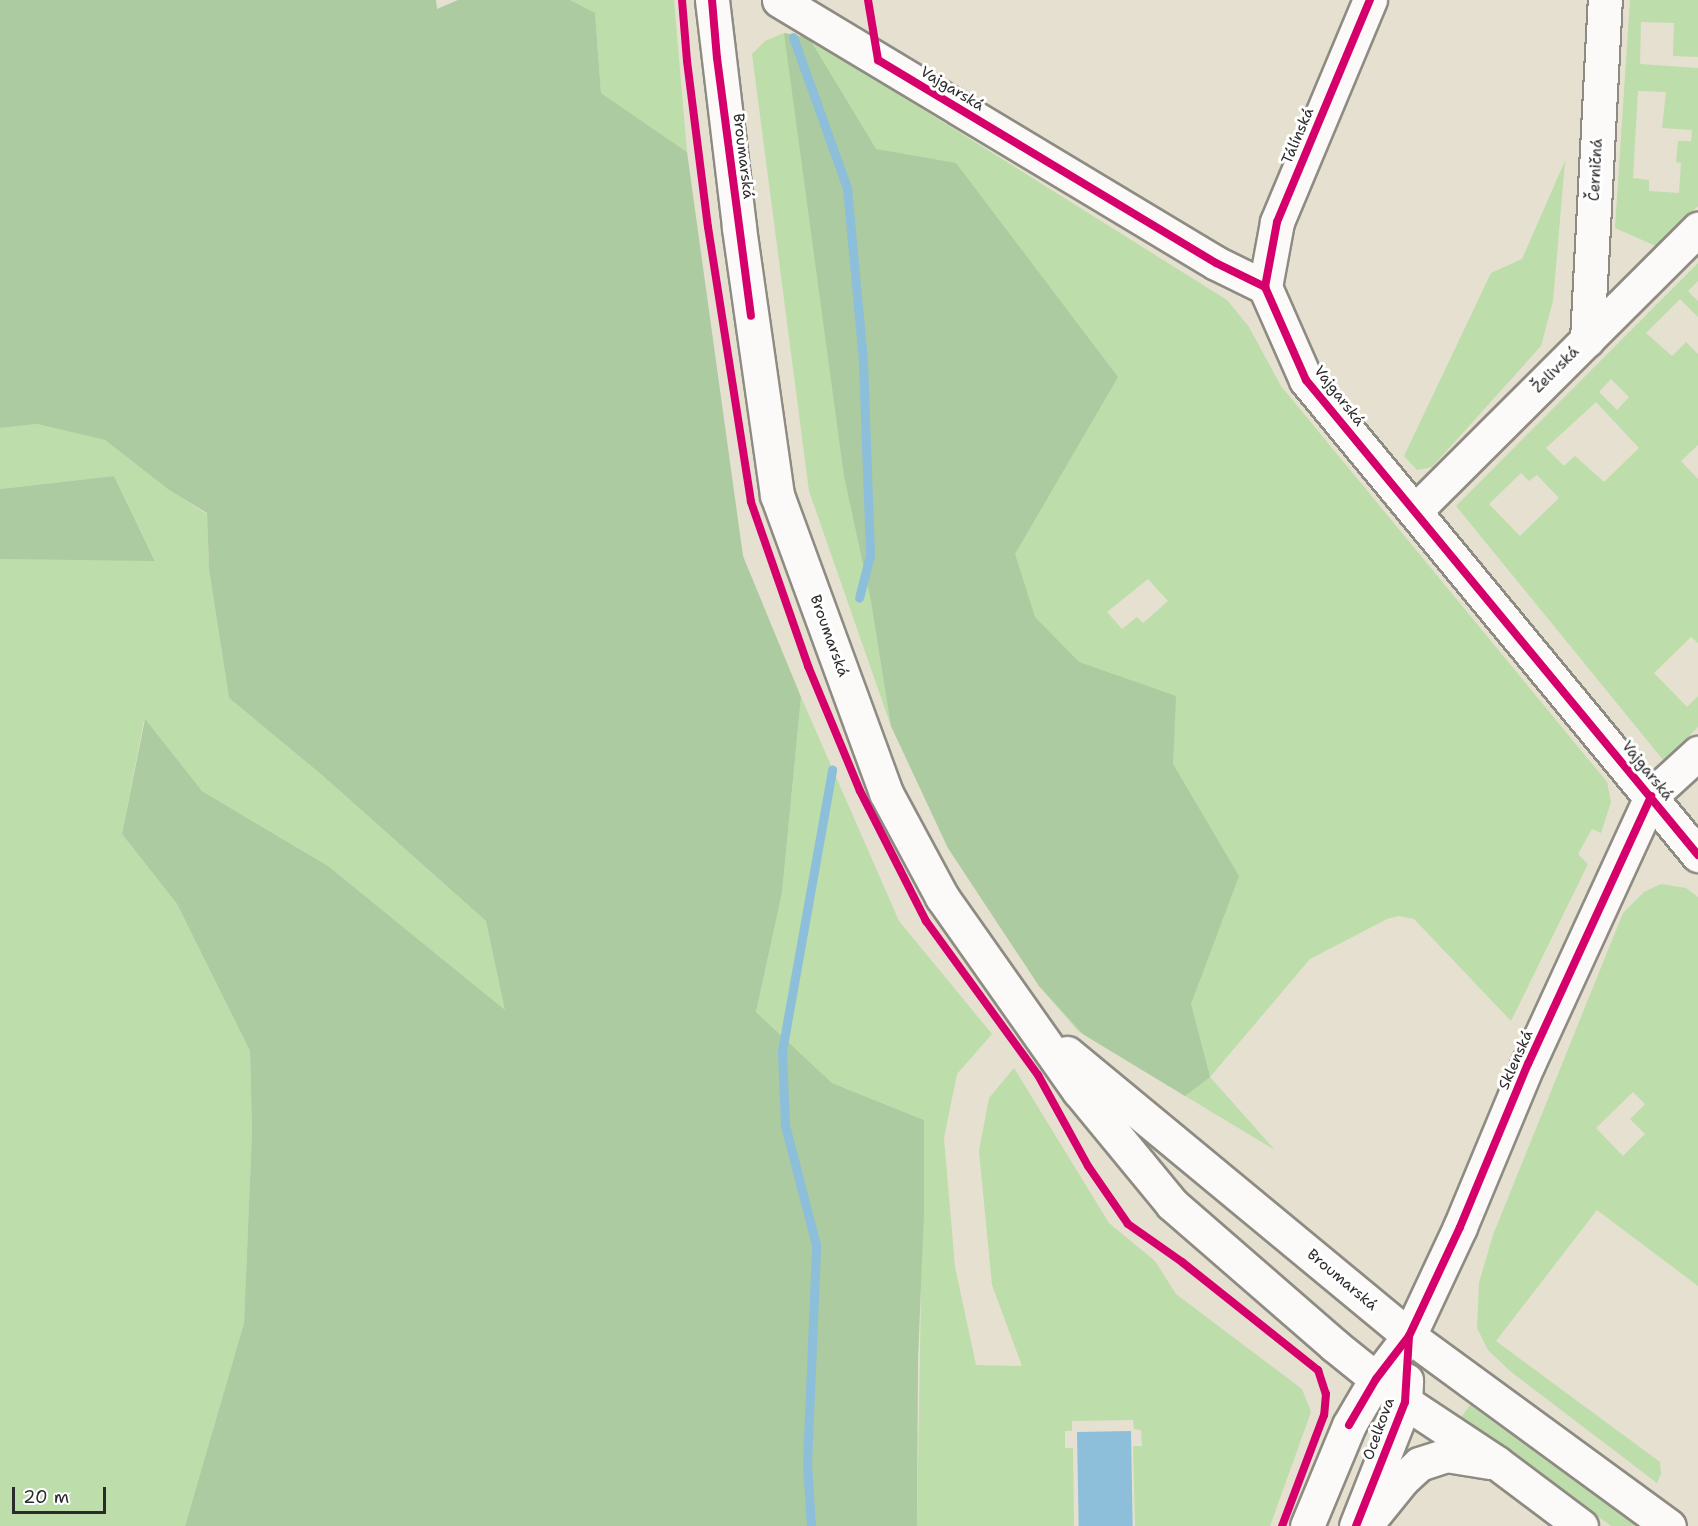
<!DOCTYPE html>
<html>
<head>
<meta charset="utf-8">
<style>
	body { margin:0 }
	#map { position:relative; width:1698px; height:1526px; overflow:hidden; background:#e5e0cf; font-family:"Shantell Sans",sans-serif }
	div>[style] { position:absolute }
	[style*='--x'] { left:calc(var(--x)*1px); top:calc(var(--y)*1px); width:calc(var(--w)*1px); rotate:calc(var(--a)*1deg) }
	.green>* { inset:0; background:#bdddab; transform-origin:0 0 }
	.forest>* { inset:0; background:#accba0 }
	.water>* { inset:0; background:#8dbeda; transform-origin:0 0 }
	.stream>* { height:9px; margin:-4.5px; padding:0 4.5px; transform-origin:4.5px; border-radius:4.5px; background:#8dbeda }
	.roads { filter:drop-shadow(2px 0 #8e8b83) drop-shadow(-2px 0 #8e8b83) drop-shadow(0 2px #8e8b83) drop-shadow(0 -2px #8e8b83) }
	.street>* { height:33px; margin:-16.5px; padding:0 16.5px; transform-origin:16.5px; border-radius:16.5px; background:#fbfaf8 }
	.secondary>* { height:33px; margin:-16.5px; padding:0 16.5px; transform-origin:16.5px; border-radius:16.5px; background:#fbfaf8 }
	.cycleway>* { height:8px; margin:-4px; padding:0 4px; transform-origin:4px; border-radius:4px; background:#d6006c }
	span { translate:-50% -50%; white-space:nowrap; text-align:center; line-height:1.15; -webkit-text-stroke:6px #fff; paint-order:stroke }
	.street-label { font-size:15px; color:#2b2b2b }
	.scale { position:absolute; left:12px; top:1487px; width:94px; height:27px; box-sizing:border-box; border:3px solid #2b2b2b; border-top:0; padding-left:8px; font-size:18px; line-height:21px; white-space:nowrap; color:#2b2b2b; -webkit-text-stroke:4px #fff; paint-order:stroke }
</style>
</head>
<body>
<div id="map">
	<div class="green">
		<i style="clip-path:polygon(570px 0,674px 0,687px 152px,601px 93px,595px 14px)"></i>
		<i style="clip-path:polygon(evenodd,1630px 0,1698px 0,1698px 57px,1673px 56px,1674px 23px,1641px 22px,1640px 64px,1698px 68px,1698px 206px,1658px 247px,1615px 228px,1630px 0,1638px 91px,1666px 92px,1662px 128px,1692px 130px,1691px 141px,1678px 141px,1676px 162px,1681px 163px,1679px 193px,1649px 191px,1649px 180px,1633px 178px,1638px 91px)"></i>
		<i style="clip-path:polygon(evenodd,784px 33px,809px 38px,1227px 300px,1249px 327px,1281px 386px,1607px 782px,1611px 802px,1601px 833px,1592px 829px,1578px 854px,1588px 864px,1511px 1021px,1414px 919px,1398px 916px,1387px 919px,1310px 959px,1210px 1077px,1275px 1150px,1079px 1032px,1039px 986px,948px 848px,891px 726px,809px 491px,752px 54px,765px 41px,784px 33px,1148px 579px,1168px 601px,1143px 623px,1137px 617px,1122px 629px,1107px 612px,1148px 579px)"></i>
		<i style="clip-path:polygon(1565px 161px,1553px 301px,1541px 346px,1432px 467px,1417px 470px,1404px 456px,1491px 273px,1522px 259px)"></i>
		<i style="clip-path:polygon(evenodd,1698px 263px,1698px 281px,1688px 291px,1698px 301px,1698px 317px,1680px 299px,1646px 333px,1672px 356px,1686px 342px,1698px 354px,1698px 445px,1681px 461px,1698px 479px,1698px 643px,1691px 637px,1654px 673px,1687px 707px,1698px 696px,1698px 727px,1664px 761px,1456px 506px,1698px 263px,1611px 379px,1629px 397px,1617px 410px,1599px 392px,1611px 379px,1698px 263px,1596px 402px,1639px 448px,1604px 482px,1575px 456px,1564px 466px,1546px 448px,1596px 402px,1698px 263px,1521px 473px,1529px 481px,1537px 475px,1559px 498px,1520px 536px,1489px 504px,1521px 473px)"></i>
		<i style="clip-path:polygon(37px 424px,105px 440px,169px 490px,207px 514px,209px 569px,229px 698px,322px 775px,486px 921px,506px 1011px,328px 866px,202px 791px,144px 720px,122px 834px,177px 904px,250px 1051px,252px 1132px,244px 1323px,185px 1526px,0 1526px,0 559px,155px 560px,114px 476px,0 489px,0 428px)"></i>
		<i style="clip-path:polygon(801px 697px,899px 921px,992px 1034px,957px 1074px,944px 1138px,955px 1267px,976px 1365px,1022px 1366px,992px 1285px,979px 1151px,989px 1098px,1014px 1068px,1109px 1223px,1155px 1261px,1176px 1294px,1302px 1389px,1311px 1412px,1270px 1526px,1135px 1526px,1133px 1446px,1142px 1446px,1141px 1430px,1134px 1429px,1133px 1420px,1072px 1421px,1072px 1431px,1065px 1431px,1065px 1448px,1073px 1448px,1074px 1526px,917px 1526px,924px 1120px,832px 1083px,756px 1012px,782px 893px)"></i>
		<i style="clip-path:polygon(evenodd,1661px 884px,1686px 888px,1698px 897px,1698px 1286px,1597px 1210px,1496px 1341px,1660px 1462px,1661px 1474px,1657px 1483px,1510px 1371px,1488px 1350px,1477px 1328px,1479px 1283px,1493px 1235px,1623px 913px,1644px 892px,1661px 884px,1633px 1092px,1645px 1104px,1630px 1119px,1645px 1134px,1623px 1156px,1596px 1128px,1633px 1092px)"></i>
		<i style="left:1470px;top:1405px;width:204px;height:15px;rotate:36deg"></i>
	</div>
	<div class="forest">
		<i style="clip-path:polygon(0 0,436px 0,437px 9px,458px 0,570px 0,595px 13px,601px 93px,687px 152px,743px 556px,801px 697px,782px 893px,756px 1012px,832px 1083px,924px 1120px,924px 1212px,918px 1361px,917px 1526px,185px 1526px,244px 1323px,252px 1132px,250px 1051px,177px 904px,122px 834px,145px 719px,202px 791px,328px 866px,505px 1010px,486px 921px,322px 775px,229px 698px,209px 569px,207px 513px,169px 490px,105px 440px,37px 424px,0 428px)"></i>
		<i style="clip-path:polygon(784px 33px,809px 38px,876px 149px,956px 163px,1118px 377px,1015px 554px,1035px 617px,1079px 662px,1176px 696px,1173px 764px,1239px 876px,1191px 1004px,1210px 1077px,1185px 1096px,1083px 1034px,1039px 986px,948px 848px,891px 726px,871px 601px,844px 476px)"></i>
		<i style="clip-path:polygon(114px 476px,155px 561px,0 559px,0 489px)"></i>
	</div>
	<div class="water">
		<i style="left:1131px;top:1431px;width:95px;height:54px;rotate:89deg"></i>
	</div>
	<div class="stream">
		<i style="--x:793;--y:37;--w:160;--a:70.3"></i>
		<i style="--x:847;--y:188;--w:175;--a:84.7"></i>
		<i style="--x:863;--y:362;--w:193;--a:87.9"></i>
		<i style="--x:870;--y:555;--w:44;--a:104.3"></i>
		<i style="--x:811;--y:1526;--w:62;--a:-93.7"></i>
		<i style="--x:807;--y:1464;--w:219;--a:-87.6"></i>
		<i style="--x:816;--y:1245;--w:124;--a:-104.5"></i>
		<i style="--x:785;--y:1125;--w:74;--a:-92.3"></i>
		<i style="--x:782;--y:1051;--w:286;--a:-79.9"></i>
	</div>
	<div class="roads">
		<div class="street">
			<i style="--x:779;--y:0;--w:510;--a:31.04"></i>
			<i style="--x:1216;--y:263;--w:55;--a:26.1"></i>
			<i style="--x:1265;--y:287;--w:102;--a:66.2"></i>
			<i style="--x:1306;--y:380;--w:616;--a:50.47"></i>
			<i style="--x:1265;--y:287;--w:66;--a:-79.5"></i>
			<i style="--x:1277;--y:222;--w:241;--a:-67.3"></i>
			<i style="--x:1587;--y:340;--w:340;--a:-87"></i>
			<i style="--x:1415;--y:511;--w:400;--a:-44.9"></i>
			<i style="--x:1409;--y:1336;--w:120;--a:-64.9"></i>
			<i style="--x:1460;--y:1227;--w:177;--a:-67.4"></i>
			<i style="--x:1528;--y:1064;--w:295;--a:-65.3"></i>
			<i style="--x:1651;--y:796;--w:64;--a:-42.5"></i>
		</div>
		<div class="secondary">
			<i style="--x:712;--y:0;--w:230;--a:83.2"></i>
			<i style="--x:739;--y:228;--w:270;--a:81.9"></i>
			<i style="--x:777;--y:495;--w:317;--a:69.9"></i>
			<i style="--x:886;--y:793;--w:118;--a:61.7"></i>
			<i style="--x:942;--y:897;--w:237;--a:54.8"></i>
			<i style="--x:1079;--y:1091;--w:146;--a:50.5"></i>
			<i style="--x:1172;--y:1204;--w:215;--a:41"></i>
			<i style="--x:1334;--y:1345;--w:91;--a:38.8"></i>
			<i style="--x:1405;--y:1402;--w:110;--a:33.5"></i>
			<i style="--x:1497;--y:1463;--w:105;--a:36.9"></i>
			<i style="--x:1067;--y:1053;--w:444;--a:39.6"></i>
			<i style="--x:1409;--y:1336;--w:322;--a:36.2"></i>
			<i style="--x:1368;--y:1522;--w:54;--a:-51"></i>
			<i style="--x:1402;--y:1480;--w:23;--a:-43"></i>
			<i style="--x:1419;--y:1464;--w:28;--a:-18"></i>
			<i style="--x:1446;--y:1455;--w:44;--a:9.2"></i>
			<i style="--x:1307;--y:1526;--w:109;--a:-67.4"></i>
			<i style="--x:1349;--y:1425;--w:53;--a:-59.6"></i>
			<i style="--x:1376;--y:1379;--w:54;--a:-52.5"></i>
			<i style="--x:1356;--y:1526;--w:133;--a:-68.4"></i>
			<i style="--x:1405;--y:1402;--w:22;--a:-87"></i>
		</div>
	</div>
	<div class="cycleway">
		<i style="--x:682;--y:0;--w:61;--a:85.3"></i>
		<i style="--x:687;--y:61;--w:167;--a:82.8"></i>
		<i style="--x:708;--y:227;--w:278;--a:81.1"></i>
		<i style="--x:751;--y:502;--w:174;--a:70.8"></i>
		<i style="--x:808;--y:666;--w:135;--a:67.4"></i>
		<i style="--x:860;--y:791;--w:146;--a:63.1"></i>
		<i style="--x:926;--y:921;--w:190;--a:54"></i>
		<i style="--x:1038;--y:1075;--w:104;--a:61.2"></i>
		<i style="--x:1088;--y:1166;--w:70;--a:55.4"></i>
		<i style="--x:1128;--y:1224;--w:66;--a:35.1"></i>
		<i style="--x:1182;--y:1262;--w:174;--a:38.5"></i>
		<i style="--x:1318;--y:1370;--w:25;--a:72"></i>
		<i style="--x:1326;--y:1394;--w:21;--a:95"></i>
		<i style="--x:1324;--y:1415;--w:119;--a:110.7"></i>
		<i style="--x:712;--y:0;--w:58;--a:85.1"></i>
		<i style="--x:717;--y:58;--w:260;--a:82.5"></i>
		<i style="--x:868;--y:0;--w:61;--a:80.5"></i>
		<i style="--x:878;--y:60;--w:394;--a:31"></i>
		<i style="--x:1216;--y:263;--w:55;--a:26.1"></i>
		<i style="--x:1265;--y:287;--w:102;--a:66.2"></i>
		<i style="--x:1306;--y:380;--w:616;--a:50.47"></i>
		<i style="--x:1265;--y:287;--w:66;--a:-79.5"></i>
		<i style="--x:1277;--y:222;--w:241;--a:-67.3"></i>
		<i style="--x:1349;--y:1425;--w:53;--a:-59.6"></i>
		<i style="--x:1376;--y:1379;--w:54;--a:-52.5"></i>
		<i style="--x:1409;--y:1336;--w:120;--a:-64.9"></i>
		<i style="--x:1460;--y:1227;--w:177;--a:-67.4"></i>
		<i style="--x:1528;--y:1064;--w:295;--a:-65.3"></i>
		<i style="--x:1356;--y:1526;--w:133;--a:-68.4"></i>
		<i style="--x:1405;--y:1402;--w:66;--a:-86.5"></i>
	</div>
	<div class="street-label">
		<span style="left:952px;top:89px;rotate:31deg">Vajgarská</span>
		<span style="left:1298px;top:136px;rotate:-67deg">Tálínská</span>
		<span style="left:743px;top:156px;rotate:83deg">Broumarská</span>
		<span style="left:1596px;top:170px;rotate:-87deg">Černičná</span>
		<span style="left:1556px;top:370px;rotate:-45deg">Želivská</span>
		<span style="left:1339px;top:396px;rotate:52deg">Vajgarská</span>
		<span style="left:829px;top:636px;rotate:70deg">Broumarská</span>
		<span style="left:1647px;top:771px;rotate:51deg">Vajgarská</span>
		<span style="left:1516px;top:1060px;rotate:-66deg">Sklenská</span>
		<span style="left:1342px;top:1280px;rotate:40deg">Broumarská</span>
		<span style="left:1379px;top:1429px;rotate:-70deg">Ocelkova</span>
	</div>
	<div class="scale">20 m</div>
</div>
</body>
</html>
